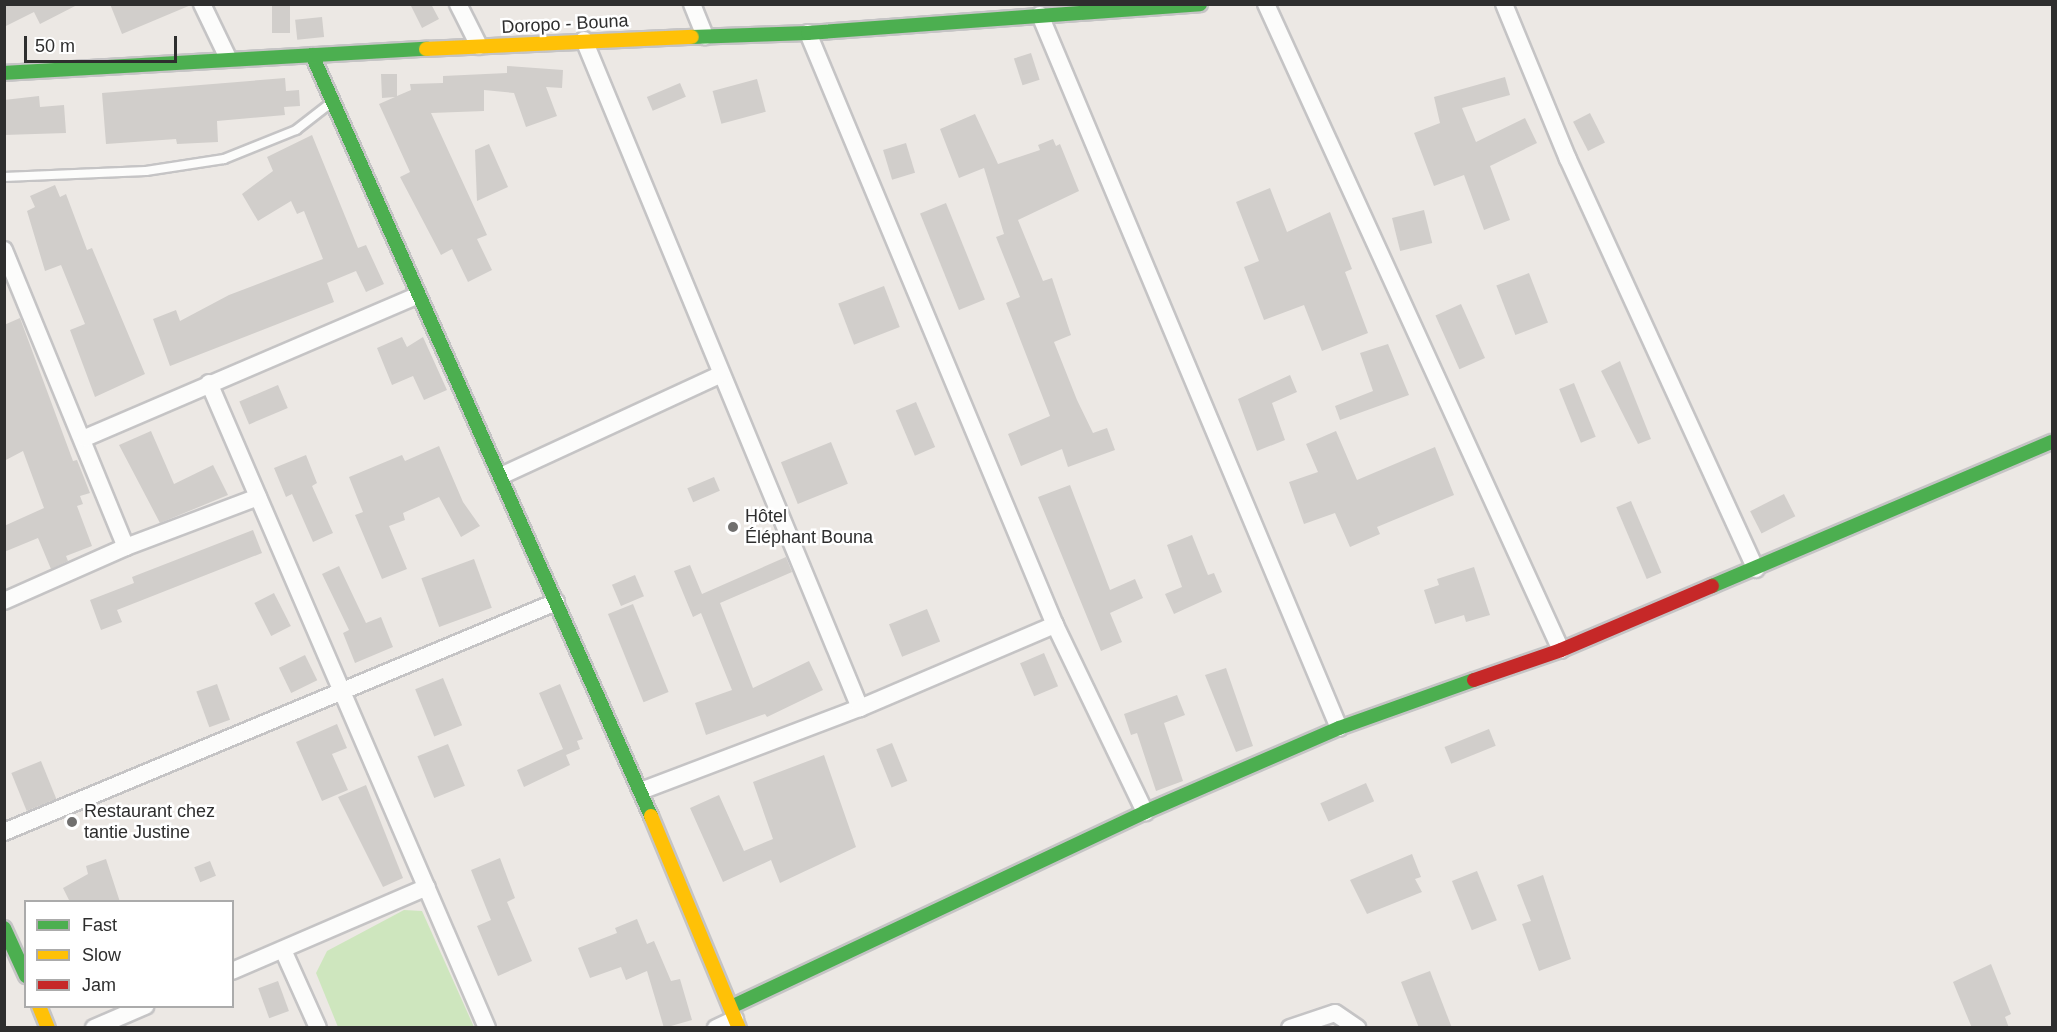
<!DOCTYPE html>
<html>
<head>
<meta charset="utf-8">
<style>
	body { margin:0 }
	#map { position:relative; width:2057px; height:1032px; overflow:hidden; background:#ece8e4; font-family:Arial,sans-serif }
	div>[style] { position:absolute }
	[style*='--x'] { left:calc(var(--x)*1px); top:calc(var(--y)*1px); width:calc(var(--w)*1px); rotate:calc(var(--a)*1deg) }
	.green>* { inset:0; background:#cee6be }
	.building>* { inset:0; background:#d1cecb; transform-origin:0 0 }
	.roads { filter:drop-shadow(2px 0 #c5c4c5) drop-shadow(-2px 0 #c5c4c5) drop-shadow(0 2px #c5c4c5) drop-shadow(0 -2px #c5c4c5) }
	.lane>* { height:8px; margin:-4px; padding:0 4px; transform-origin:4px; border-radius:4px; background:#fcfcfb }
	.street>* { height:16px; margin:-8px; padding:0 8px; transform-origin:8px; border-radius:8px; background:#fcfcfb }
	.fast>* { height:14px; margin:-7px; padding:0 7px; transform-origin:7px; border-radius:7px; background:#4caf50 }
	.slow>* { height:14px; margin:-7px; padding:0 7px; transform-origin:7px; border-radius:7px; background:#ffc107 }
	.jam>* { height:14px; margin:-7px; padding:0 7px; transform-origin:7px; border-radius:7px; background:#c62828 }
	.dots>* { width:16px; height:16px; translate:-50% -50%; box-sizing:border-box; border:3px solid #fff; border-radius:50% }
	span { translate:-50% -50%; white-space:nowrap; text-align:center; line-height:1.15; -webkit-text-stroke:5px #fff; paint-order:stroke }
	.street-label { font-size:18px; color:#2e2e2e }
	.poi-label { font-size:18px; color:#2e2e2e }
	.left { translate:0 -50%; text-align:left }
	.frame { position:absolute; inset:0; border:6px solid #2e2e2e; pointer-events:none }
	.legend { position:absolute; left:24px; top:900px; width:210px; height:108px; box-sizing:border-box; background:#fff; border:2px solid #ababab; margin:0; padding:8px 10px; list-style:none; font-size:18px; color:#2e2e2e }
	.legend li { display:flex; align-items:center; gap:12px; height:30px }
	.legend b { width:30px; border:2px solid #ababab }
	.scale { position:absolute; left:24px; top:36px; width:153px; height:27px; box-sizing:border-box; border:3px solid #2e2e2e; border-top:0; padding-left:8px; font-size:18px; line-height:21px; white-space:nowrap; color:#2e2e2e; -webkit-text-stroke:4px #fff; paint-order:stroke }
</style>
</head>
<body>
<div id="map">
	<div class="green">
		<i style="clip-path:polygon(404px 910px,422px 911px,474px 1027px,338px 1027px,316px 973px,327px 951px)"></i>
	</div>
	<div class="building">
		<i style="clip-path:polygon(4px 4px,79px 4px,40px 24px,34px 12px,4px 27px)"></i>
		<i style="clip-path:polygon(110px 4px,191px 4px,191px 5px,122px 34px)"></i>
		<i style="left:272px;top:4px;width:18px;height:29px"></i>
		<i style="clip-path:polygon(410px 4px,431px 4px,439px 19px,422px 28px)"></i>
		<i style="left:322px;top:17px;width:20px;height:27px;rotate:84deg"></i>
		<i style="left:1031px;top:53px;width:28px;height:18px;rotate:72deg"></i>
		<i style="clip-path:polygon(507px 66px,563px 70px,562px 88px,546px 87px,557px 116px,526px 127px,514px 93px,484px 90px,484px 111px,431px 113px,487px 235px,477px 239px,492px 270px,468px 282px,452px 249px,441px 255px,400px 177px,410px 172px,379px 104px,395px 97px,382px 98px,381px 74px,397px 74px,397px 96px,411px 90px,410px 84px,443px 83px,443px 76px,507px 73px)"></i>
		<i style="clip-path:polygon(1505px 77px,1510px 95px,1462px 108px,1476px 142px,1525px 118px,1537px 143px,1490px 166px,1510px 220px,1484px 230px,1464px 175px,1434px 186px,1414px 133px,1440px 123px,1434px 97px)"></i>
		<i style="clip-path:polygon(285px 78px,286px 91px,299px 90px,300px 106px,284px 107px,285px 115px,217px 121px,218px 142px,177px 144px,176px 139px,106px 144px,102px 93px)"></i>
		<i style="left:757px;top:79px;width:34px;height:46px;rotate:75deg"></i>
		<i style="left:680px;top:83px;width:15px;height:36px;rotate:67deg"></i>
		<i style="clip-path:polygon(39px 96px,40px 107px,64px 105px,66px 133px,4px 135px,4px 100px)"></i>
		<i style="left:1590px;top:113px;width:33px;height:19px;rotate:63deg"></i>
		<i style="clip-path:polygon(975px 114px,998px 164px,1040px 150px,1038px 145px,1053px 139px,1056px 146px,1060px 144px,1079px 191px,1018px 220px,1043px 281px,1052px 278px,1071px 335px,1054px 342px,1077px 400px,1093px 433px,1107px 428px,1115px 450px,1068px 467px,1062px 449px,1021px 466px,1008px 434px,1050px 416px,1006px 303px,1020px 297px,996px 237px,1004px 234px,984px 168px,959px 178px,940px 129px)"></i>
		<i style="clip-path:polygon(312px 135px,358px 248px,366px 245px,384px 284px,366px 292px,356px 271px,327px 283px,334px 302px,170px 366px,153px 319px,176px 310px,180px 321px,229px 295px,323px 259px,304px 211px,297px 214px,291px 201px,258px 221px,242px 194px,273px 171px,267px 157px)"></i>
		<i style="left:906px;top:143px;width:31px;height:24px;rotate:73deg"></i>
		<i style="clip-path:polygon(489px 144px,508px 187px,477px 201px,475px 150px)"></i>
		<i style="clip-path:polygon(55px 185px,60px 197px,66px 194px,87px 250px,92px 248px,145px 374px,95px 397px,70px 330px,85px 324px,61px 265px,45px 271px,27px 211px,35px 207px,30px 196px)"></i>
		<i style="clip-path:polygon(1270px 188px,1287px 232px,1330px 212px,1352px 269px,1345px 272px,1368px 333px,1322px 351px,1304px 305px,1264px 320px,1244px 267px,1259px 261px,1236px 202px)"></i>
		<i style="left:946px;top:203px;width:104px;height:28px;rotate:68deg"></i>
		<i style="left:1424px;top:210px;width:34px;height:33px;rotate:76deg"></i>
		<i style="left:1529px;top:273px;width:53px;height:35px;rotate:69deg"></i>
		<i style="left:884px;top:286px;width:44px;height:49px;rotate:69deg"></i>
		<i style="left:1461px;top:304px;width:59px;height:28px;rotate:66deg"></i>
		<i style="clip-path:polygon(20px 318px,73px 461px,77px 460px,90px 493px,80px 496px,83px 504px,77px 506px,92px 546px,66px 556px,68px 561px,51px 569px,38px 538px,4px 552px,4px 526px,44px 508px,23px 451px,4px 461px,4px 325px)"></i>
		<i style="clip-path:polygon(402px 337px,407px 347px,423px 337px,447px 390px,424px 400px,413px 376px,392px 385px,377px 348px)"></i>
		<i style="clip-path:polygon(1388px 344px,1409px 395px,1340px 420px,1335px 406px,1373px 391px,1360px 353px)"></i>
		<i style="clip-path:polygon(1620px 361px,1651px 439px,1638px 444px,1601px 371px)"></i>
		<i style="clip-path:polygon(1290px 375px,1297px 392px,1272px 403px,1285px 440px,1257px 451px,1238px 399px)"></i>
		<i style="left:1574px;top:383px;width:58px;height:16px;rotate:68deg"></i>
		<i style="left:278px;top:385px;width:25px;height:42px;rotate:67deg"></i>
		<i style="left:916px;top:402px;width:49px;height:22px;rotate:67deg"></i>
		<i style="clip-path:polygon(151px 431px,174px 484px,213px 465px,228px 495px,160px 523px,119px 445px)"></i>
		<i style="clip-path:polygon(1336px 431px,1357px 480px,1435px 447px,1454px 495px,1377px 527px,1380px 534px,1350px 547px,1335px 513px,1304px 524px,1289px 482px,1318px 472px,1306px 444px)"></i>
		<i style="left:831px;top:442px;width:45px;height:54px;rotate:68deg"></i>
		<i style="clip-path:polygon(439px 446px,463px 502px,480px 526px,461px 537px,439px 497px,403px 513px,405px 520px,389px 526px,407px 569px,382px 579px,355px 515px,363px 512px,349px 477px,402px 455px,405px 461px)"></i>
		<i style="clip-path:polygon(306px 455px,317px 483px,312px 486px,333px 533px,313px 542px,292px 494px,286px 497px,274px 468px)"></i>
		<i style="left:714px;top:477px;width:15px;height:29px;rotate:67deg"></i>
		<i style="clip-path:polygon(1070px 485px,1110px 590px,1135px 579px,1143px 598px,1110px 613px,1122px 642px,1101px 651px,1038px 497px)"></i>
		<i style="left:1784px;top:494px;width:25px;height:38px;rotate:63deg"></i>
		<i style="left:1631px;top:501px;width:78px;height:16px;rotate:67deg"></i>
		<i style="clip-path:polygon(253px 530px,262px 553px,117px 610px,122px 622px,101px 630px,90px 600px,134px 583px,132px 577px)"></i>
		<i style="clip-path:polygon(1192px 535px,1208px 575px,1214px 573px,1222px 592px,1174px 614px,1165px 594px,1182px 587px,1167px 545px)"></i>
		<i style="clip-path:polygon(786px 557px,792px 572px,720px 603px,753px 688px,809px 661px,823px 690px,767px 717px,765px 714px,706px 735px,695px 703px,732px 690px,701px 613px,693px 617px,674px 571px,690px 565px,702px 594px)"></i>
		<i style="left:474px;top:559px;width:52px;height:56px;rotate:70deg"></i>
		<i style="clip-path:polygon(339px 566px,366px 623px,381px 617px,393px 647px,355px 663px,343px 633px,349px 630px,322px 574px)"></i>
		<i style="clip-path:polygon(1474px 567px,1490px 615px,1466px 622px,1464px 615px,1435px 624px,1424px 590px,1439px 585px,1437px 579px)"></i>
		<i style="left:635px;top:575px;width:23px;height:25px;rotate:67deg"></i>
		<i style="left:274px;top:593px;width:37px;height:22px;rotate:63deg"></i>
		<i style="left:633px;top:604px;width:95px;height:27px;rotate:68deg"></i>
		<i style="left:927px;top:609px;width:35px;height:41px;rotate:68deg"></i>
		<i style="left:1044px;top:653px;width:36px;height:26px;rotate:67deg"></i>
		<i style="left:305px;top:655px;width:28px;height:29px;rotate:64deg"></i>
		<i style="clip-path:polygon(1226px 668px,1253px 746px,1236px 752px,1205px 675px)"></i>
		<i style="left:443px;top:678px;width:51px;height:30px;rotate:68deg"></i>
		<i style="left:217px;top:684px;width:38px;height:22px;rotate:70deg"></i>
		<i style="clip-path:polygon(560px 684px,583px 739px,577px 741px,580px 749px,566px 755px,570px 765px,524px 787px,517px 770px,563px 749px,539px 693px)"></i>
		<i style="clip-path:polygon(1177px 695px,1185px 715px,1164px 723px,1183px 781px,1156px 791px,1137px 733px,1131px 735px,1124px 714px)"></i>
		<i style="clip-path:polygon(337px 724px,347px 748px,332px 754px,348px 790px,322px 801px,296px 742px)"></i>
		<i style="left:1489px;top:729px;width:18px;height:48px;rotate:68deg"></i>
		<i style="left:892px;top:743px;width:41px;height:17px;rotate:68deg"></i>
		<i style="left:448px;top:744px;width:45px;height:33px;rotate:68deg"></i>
		<i style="clip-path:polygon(824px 755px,856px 847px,780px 883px,771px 860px,723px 882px,690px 808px,719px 795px,744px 851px,773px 839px,753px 782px)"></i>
		<i style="left:41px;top:761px;width:41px;height:32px;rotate:68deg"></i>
		<i style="left:1366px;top:783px;width:20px;height:50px;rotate:66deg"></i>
		<i style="clip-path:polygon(366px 785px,403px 878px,383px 887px,338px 797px)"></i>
		<i style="clip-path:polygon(1412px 854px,1421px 877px,1415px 879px,1422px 892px,1367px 914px,1350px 880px)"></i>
		<i style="clip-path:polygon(500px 858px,515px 898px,507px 902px,532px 961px,498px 976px,477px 926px,491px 920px,471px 870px)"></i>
		<i style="clip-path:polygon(106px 859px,120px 902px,70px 902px,63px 888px,88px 874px,86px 866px)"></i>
		<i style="left:210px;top:861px;width:16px;height:17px;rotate:68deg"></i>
		<i style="left:1477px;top:871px;width:53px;height:27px;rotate:68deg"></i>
		<i style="clip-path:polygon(1543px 875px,1571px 959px,1539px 971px,1522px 924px,1531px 921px,1517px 885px)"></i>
		<i style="clip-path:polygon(637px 919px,647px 944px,654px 941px,671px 981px,680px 979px,692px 1020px,664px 1028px,647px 971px,626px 980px,621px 967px,590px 978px,578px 948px,617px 933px,615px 928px)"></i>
		<i style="clip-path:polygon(1991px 964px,2011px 1014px,2005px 1017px,2009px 1028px,1972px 1028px,1953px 982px)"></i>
		<i style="clip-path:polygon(1430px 971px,1452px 1028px,1419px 1028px,1401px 982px)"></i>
		<i style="left:278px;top:981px;width:32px;height:21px;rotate:70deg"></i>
	</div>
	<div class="roads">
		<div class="lane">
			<i style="--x:4;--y:177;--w:142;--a:-2.4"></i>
			<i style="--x:146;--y:171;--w:79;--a:-8.7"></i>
			<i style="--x:224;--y:159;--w:78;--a:-21.9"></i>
			<i style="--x:296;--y:130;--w:46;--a:-37.9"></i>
		</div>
		<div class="street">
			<i style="--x:202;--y:4;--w:60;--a:64.3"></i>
			<i style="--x:458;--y:4;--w:47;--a:63.4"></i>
			<i style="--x:692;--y:4;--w:35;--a:68"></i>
			<i style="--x:1266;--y:4;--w:710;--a:65.46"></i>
			<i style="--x:1504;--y:4;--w:168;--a:67.6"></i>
			<i style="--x:1568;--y:159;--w:451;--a:65.4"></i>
			<i style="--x:1040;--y:15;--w:773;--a:67.25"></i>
			<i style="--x:808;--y:33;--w:641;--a:67.35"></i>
			<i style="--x:1055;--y:625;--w:208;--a:64.3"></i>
			<i style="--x:584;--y:40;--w:723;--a:67.55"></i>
			<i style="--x:4;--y:250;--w:321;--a:67.7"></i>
			<i style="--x:209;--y:383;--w:702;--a:66.68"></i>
			<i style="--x:85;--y:438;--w:362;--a:-23.2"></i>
			<i style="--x:501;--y:476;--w:241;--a:-24.8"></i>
			<i style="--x:4;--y:601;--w:133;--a:-23.9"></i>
			<i style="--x:126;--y:547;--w:141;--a:-20.7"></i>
			<i style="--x:641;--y:791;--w:234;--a:-20.8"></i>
			<i style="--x:860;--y:708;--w:212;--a:-23.1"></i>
			<i style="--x:4;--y:832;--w:598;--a:-22.62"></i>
			<i style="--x:283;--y:950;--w:85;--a:65.8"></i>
			<i style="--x:232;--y:971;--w:212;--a:-23.3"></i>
			<i style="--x:94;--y:1028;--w:56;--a:-23.3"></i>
			<i style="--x:716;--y:1028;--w:21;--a:-25"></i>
			<i style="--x:1290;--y:1028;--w:47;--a:-18.4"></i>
			<i style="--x:1335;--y:1013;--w:27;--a:34"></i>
		</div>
		<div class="fast">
			<i style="--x:692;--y:37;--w:116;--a:-2"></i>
			<i style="--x:808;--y:33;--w:393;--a:-4.2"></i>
			<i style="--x:312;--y:55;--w:833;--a:65.99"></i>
			<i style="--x:4;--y:73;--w:423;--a:-3.3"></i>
			<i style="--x:1712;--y:586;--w:369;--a:-23"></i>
			<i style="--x:4;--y:928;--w:53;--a:65.4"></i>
			<i style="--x:731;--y:1007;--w:458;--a:-25.2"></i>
			<i style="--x:1145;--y:812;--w:211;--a:-23.4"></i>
			<i style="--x:1339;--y:728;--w:143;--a:-19.6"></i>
		</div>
		<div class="slow">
			<i style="--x:426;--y:49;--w:266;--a:-2.6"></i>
			<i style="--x:651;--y:816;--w:230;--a:67.5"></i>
			<i style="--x:39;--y:1006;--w:24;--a:68"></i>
		</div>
		<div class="jam">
			<i style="--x:1474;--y:680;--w:92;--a:-19"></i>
			<i style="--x:1561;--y:650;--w:164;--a:-23"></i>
		</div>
	</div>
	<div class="dots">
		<i style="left:733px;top:527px;background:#706f6e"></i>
		<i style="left:72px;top:822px;background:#706f6e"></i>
	</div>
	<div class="street-label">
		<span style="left:565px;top:24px;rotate:-3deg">Doropo - Bouna</span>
	</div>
	<div class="poi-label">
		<span class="left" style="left:745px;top:527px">Hôtel<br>Éléphant Bouna</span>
		<span class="left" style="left:84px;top:822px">Restaurant chez<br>tantie Justine</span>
	</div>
	<div class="frame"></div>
	<ul class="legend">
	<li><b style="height:8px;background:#4caf50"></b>Fast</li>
	<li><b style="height:8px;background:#ffc107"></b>Slow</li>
	<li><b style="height:8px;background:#c62828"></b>Jam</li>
	</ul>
	<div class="scale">50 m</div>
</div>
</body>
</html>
